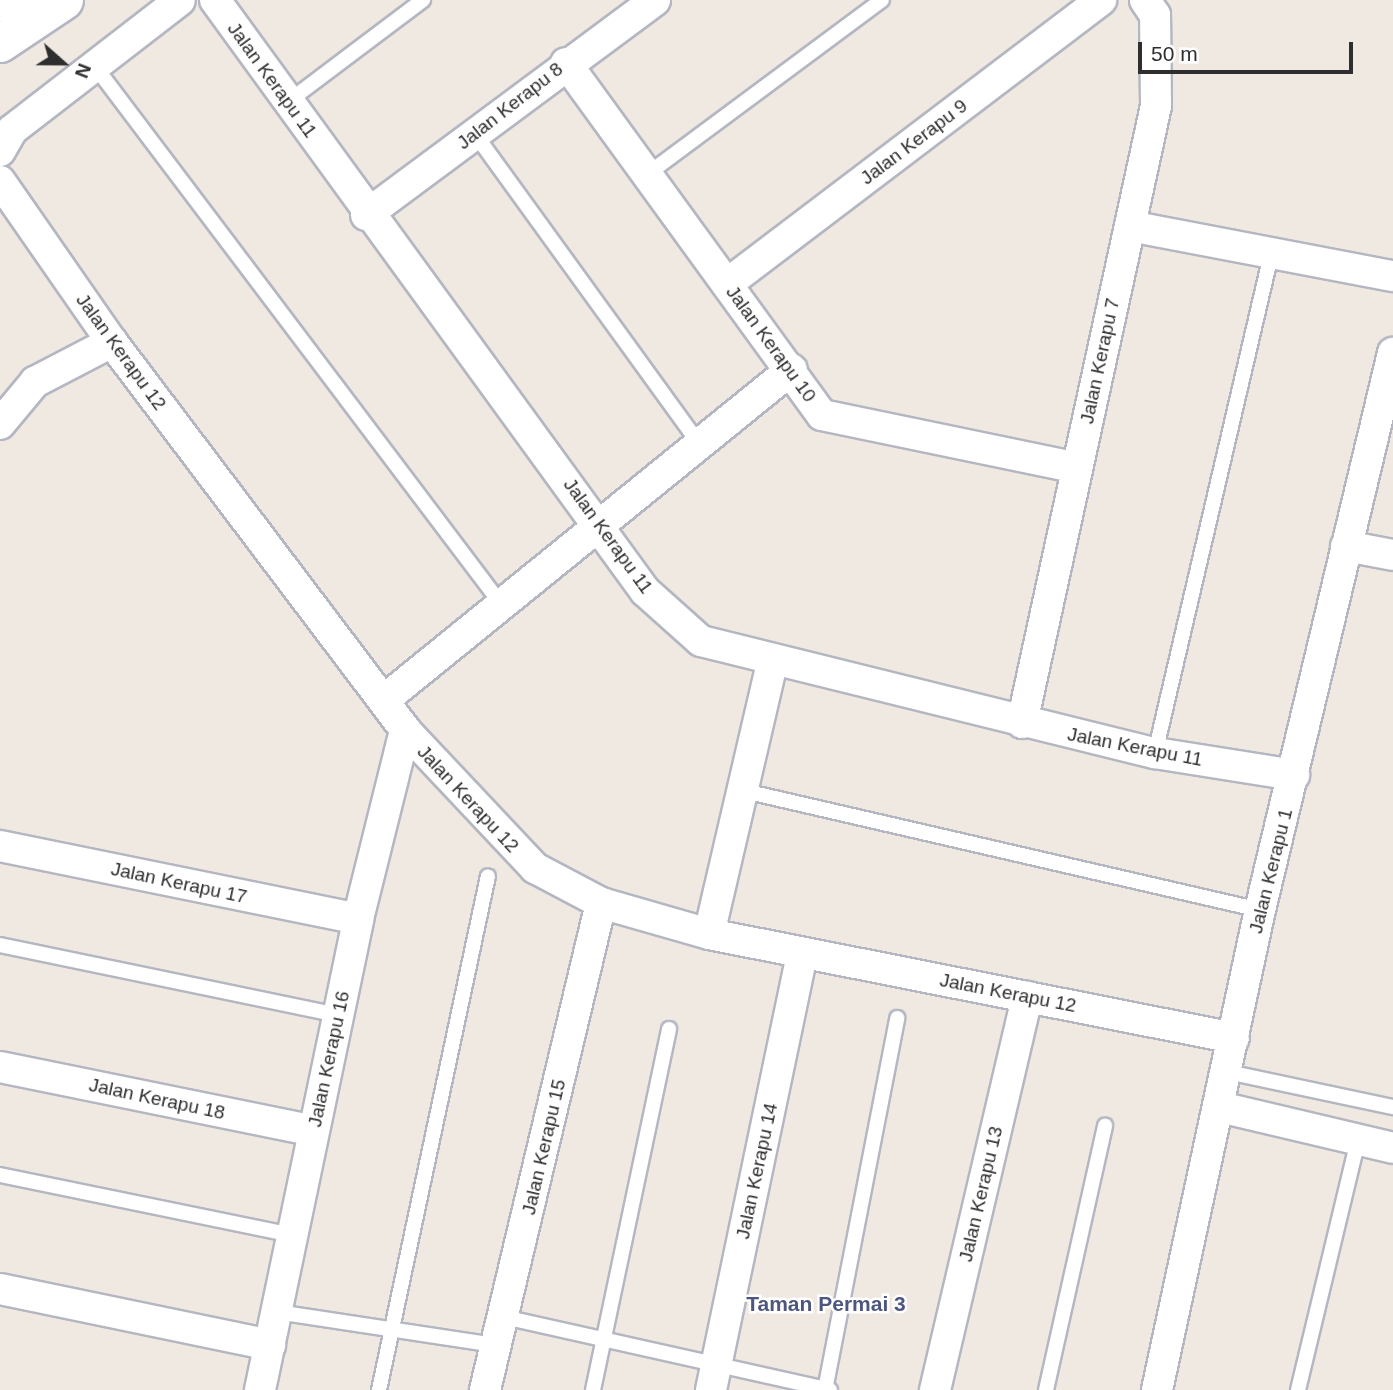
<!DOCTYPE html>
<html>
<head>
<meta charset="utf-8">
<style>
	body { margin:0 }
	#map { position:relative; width:1393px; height:1390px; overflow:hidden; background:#efe9e1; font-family:Arial,sans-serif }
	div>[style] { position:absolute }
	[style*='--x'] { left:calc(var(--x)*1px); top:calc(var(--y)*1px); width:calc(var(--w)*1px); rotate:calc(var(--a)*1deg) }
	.roads { filter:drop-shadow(2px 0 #b4b7c1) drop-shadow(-2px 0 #b4b7c1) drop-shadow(0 2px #b4b7c1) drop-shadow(0 -2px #b4b7c1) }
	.service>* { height:14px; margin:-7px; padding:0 7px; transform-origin:7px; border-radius:7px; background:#fff }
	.minor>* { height:30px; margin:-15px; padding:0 15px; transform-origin:15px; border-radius:15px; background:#fff }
	.tertiary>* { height:37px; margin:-18.5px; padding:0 18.5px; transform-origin:18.5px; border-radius:18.5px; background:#fff }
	span { translate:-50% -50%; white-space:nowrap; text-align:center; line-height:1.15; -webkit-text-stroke:5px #fff; paint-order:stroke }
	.street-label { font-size:19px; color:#2e2e2e }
	.neighbourhood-label { font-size:21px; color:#4d5680; font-weight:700 }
	.north { position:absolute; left:28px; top:28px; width:70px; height:70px; -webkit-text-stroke:5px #fff; paint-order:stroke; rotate:111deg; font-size:19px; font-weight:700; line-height:28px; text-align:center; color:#2e2e2e }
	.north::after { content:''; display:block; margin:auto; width:24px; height:32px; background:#2e2e2e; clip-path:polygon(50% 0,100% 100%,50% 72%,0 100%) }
	.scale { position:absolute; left:1138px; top:42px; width:215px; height:32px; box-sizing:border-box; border:4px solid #2e2e2e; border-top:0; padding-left:9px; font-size:21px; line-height:24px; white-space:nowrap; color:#2e2e2e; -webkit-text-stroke:5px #fff; paint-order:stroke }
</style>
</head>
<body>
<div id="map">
	<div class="roads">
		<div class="service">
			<i style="--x:94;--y:65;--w:675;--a:52.94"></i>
			<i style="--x:289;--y:101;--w:168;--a:-37"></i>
			<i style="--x:475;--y:134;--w:382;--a:54.1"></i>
			<i style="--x:649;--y:173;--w:290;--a:-36.6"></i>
			<i style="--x:1155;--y:753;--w:511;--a:-76.89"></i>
			<i style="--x:740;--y:790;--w:534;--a:12.99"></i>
			<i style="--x:0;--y:945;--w:345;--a:11.7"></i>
			<i style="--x:1228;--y:1072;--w:169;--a:12"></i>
			<i style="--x:0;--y:1175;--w:299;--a:11.6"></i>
			<i style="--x:277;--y:1312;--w:221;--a:8.6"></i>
			<i style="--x:504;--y:1317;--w:334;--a:12.6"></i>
			<i style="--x:379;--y:1390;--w:525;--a:-78.03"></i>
			<i style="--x:593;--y:1390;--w:369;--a:-78.1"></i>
			<i style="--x:825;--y:1390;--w:379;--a:-79"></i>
			<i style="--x:1046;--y:1390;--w:271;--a:-77.4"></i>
			<i style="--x:1298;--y:1390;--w:257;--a:-76.5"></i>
		</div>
		<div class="minor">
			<i style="--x:215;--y:0;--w:731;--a:53.96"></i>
			<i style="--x:645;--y:591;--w:75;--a:41.8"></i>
			<i style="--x:701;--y:641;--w:468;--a:13.9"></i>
			<i style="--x:1155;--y:753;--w:141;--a:9"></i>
			<i style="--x:0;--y:6;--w:52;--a:2.2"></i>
			<i style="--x:566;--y:63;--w:435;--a:54"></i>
			<i style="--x:822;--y:415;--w:260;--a:11.7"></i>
			<i style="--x:0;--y:151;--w:24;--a:-60"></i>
			<i style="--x:12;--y:130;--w:212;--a:-37.7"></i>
			<i style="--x:0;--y:181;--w:196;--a:55.2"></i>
			<i style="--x:112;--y:342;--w:486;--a:52.9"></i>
			<i style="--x:405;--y:730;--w:190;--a:46.7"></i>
			<i style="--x:535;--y:868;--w:75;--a:27.9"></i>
			<i style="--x:601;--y:903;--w:112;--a:16"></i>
			<i style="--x:709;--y:934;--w:535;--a:11.2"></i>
			<i style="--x:366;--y:215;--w:360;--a:-36.6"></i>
			<i style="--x:1130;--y:226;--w:268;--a:10.8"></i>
			<i style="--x:727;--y:284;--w:470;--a:-37.2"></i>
			<i style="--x:0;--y:424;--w:55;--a:-50.2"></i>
			<i style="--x:35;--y:382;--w:87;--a:-27.5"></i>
			<i style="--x:1346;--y:546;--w:48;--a:10.8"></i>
			<i style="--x:384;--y:700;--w:525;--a:-39.05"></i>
			<i style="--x:1022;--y:723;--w:631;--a:-77.75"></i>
			<i style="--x:1156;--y:106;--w:91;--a:-90.6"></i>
			<i style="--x:1155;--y:15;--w:18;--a:-124"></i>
			<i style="--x:0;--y:846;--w:365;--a:11.5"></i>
			<i style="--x:709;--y:934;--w:278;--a:-76.9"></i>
			<i style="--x:0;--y:1067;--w:320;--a:11.5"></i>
			<i style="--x:1220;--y:1107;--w:178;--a:13.3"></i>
			<i style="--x:0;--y:1289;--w:276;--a:11.7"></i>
			<i style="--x:260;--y:1390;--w:481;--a:-78.2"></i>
			<i style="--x:358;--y:919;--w:195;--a:-76"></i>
			<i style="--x:485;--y:1390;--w:501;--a:-76.6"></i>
			<i style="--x:711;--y:1390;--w:446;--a:-78.2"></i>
			<i style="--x:935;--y:1390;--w:404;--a:-76.8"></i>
			<i style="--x:1157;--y:1390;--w:491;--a:-77.9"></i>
			<i style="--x:1260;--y:910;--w:573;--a:-76.57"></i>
		</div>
		<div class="tertiary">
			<i style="--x:0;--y:43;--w:77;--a:-33.9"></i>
		</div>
	</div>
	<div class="street-label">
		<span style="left:272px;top:80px;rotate:54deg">Jalan Kerapu 11</span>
		<span style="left:510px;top:106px;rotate:-38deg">Jalan Kerapu 8</span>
		<span style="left:914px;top:142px;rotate:-37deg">Jalan Kerapu 9</span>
		<span style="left:771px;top:344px;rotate:54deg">Jalan Kerapu 10</span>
		<span style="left:121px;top:352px;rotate:54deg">Jalan Kerapu 12</span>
		<span style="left:1100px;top:361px;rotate:-78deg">Jalan Kerapu 7</span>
		<span style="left:608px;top:536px;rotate:54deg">Jalan Kerapu 11</span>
		<span style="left:1135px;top:747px;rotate:11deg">Jalan Kerapu 11</span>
		<span style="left:468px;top:799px;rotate:47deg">Jalan Kerapu 12</span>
		<span style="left:1271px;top:871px;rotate:-76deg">Jalan Kerapu 1</span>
		<span style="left:179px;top:883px;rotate:12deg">Jalan Kerapu 17</span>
		<span style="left:1008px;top:993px;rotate:11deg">Jalan Kerapu 12</span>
		<span style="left:329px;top:1059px;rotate:-78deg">Jalan Kerapu 16</span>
		<span style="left:157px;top:1099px;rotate:12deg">Jalan Kerapu 18</span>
		<span style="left:544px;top:1147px;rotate:-77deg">Jalan Kerapu 15</span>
		<span style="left:757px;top:1171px;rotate:-78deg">Jalan Kerapu 14</span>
		<span style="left:981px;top:1194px;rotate:-77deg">Jalan Kerapu 13</span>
	</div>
	<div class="neighbourhood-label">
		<span style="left:826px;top:1304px">Taman Permai 3</span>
	</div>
	<div class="north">N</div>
	<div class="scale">50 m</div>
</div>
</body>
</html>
